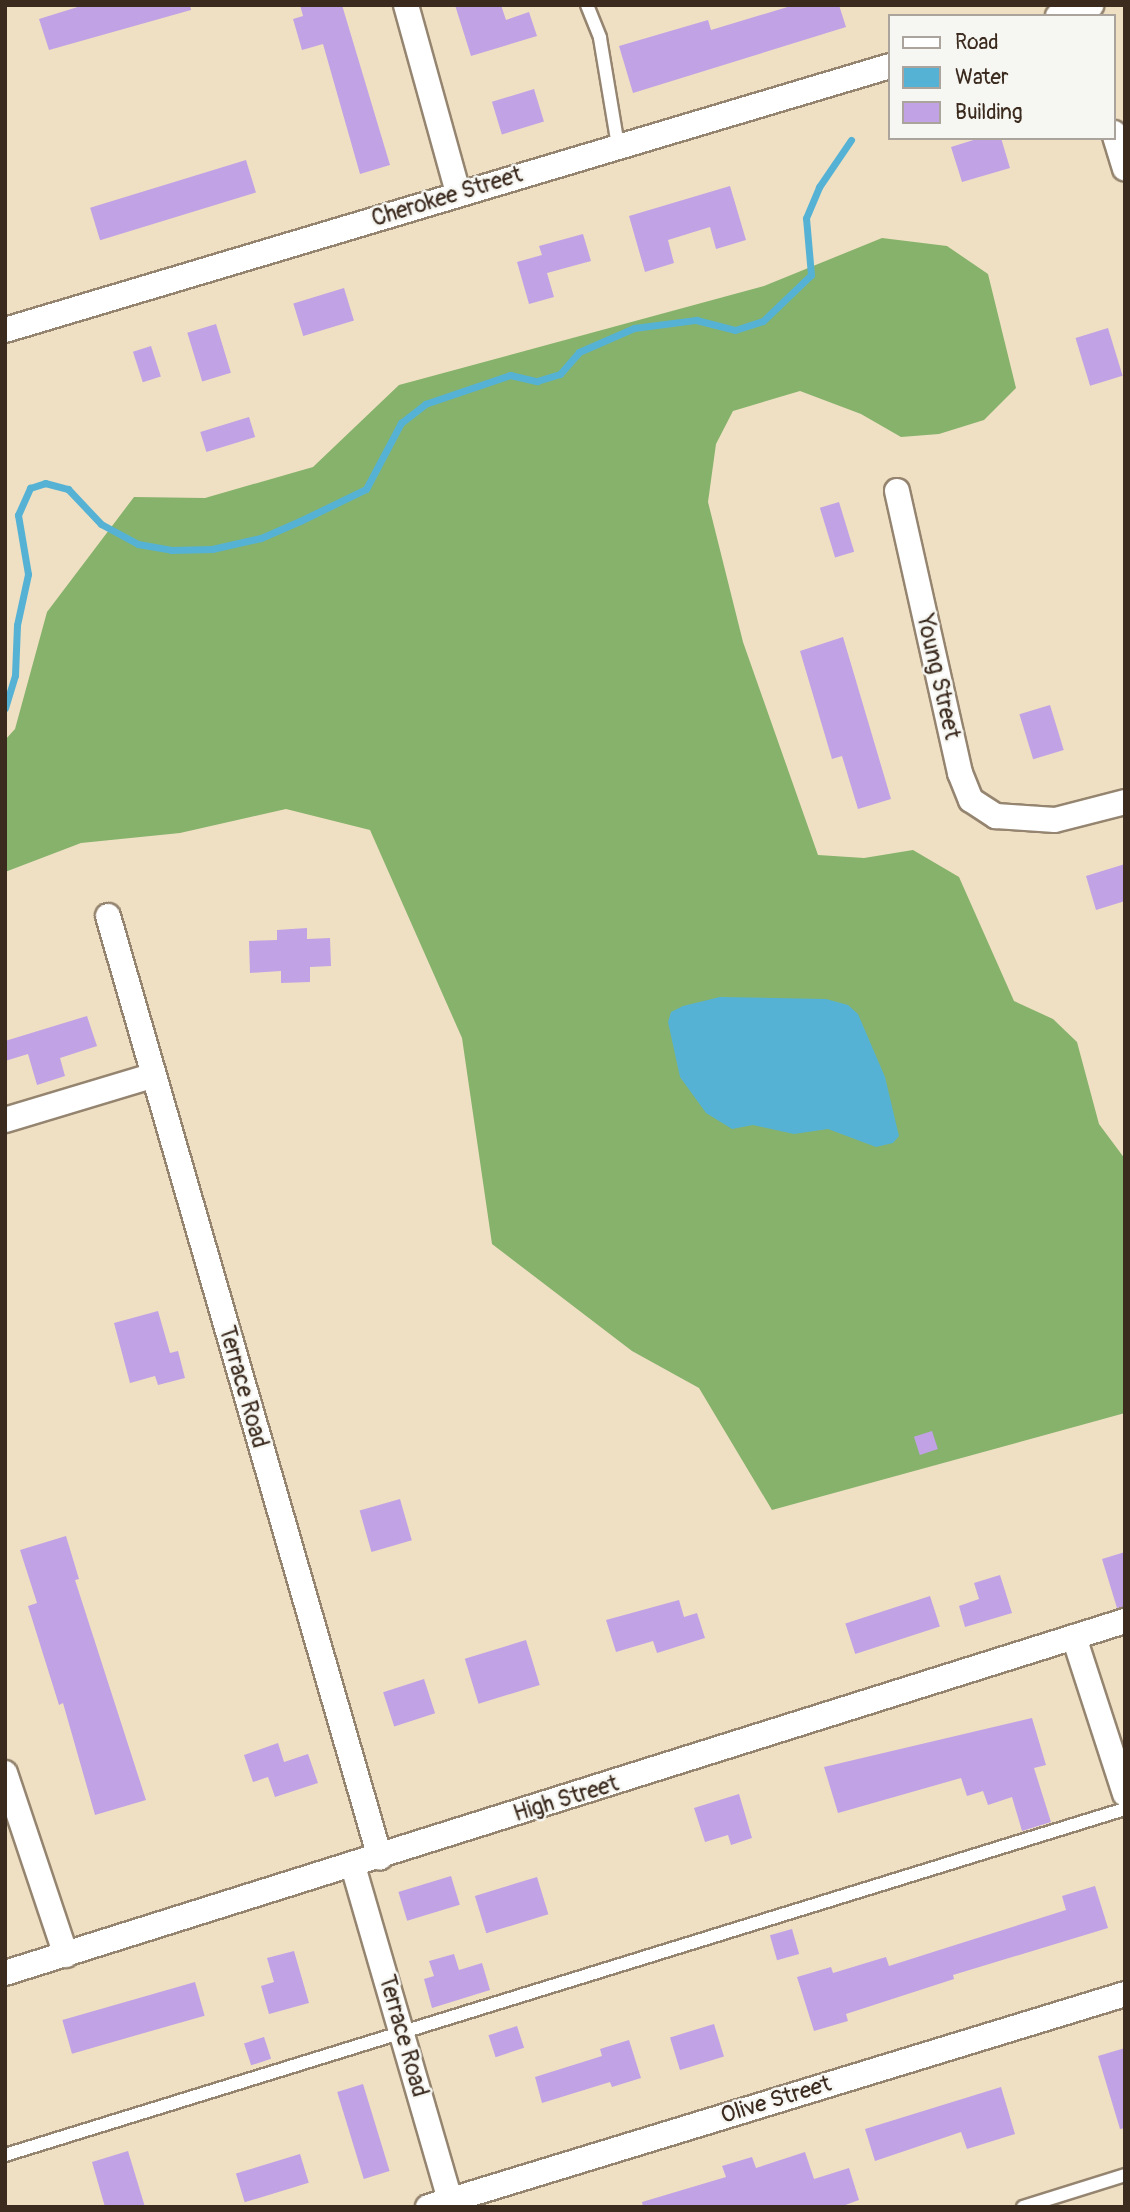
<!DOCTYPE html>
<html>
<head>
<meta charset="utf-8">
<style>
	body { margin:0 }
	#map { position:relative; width:1130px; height:2212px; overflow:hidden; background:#efe0c3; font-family:Pangolin,sans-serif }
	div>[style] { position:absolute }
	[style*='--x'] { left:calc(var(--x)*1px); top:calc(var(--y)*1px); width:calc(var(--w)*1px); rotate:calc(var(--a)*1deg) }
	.forest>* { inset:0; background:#86b26c }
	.water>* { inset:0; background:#56b2d4 }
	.stream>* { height:7px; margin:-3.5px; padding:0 3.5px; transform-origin:3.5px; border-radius:3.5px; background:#56b2d4 }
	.building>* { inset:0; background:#c1a2e5; transform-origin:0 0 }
	.roads { filter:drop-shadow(2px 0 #958570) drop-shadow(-2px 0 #958570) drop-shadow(0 2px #958570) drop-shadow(0 -2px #958570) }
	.service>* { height:12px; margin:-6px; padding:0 6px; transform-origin:6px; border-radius:6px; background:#fff }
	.minor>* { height:24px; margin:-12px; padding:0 12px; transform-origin:12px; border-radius:12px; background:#fff }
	span { translate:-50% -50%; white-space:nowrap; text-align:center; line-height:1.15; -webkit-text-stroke:5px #f6f6f2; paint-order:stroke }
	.street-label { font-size:23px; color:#3b2a1e }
	.frame { position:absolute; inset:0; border:7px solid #3b2a1e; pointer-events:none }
	.legend { position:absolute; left:888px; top:14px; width:228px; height:126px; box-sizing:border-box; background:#f6f6f2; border:2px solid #aba49d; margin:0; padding:9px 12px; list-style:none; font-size:21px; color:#3b2a1e }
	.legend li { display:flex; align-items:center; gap:14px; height:35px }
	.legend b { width:35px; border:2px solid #aba49d }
</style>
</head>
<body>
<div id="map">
	<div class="forest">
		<i style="clip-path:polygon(882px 238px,947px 246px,988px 274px,1016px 388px,984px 420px,939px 434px,901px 437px,861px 414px,800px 391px,733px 411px,716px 444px,708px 502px,743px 642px,818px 855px,864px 858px,913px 850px,959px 877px,1014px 1001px,1053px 1019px,1077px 1042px,1099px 1124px,1125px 1159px,1125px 1413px,772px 1510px,699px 1388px,632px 1351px,492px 1244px,462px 1038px,370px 830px,286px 809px,180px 833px,81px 843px,5px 872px,5px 740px,15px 729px,47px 612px,134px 497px,205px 498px,313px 467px,399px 385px,764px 286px)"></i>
	</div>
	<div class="water">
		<i style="clip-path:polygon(720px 997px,826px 999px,848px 1005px,858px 1014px,885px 1077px,899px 1136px,893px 1143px,876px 1147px,828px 1129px,794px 1134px,753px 1125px,732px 1129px,706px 1113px,680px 1077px,668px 1022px,671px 1012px,683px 1006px)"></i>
	</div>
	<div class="stream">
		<i style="--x:5;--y:708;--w:34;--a:-73"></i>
		<i style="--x:15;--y:675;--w:50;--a:-87.7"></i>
		<i style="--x:17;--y:625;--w:52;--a:-77.8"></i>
		<i style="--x:28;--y:574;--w:60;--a:-99.6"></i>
		<i style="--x:18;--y:515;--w:30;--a:-66"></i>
		<i style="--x:30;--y:488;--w:16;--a:-18"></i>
		<i style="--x:45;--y:483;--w:24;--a:15"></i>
		<i style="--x:68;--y:489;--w:48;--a:46.7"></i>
		<i style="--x:101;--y:524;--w:42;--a:28.4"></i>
		<i style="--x:138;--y:544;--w:34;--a:10"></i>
		<i style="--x:171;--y:550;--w:41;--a:-1.4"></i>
		<i style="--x:212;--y:549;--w:50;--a:-12.7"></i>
		<i style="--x:261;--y:538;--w:43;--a:-23.6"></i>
		<i style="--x:300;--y:521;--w:73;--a:-25.9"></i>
		<i style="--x:366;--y:489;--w:75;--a:-62.1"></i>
		<i style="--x:401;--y:423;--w:31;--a:-38"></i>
		<i style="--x:425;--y:404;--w:90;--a:-18.8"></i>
		<i style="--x:510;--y:375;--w:28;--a:13"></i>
		<i style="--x:537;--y:381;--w:24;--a:-17"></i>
		<i style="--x:560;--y:374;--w:29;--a:-49"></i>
		<i style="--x:579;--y:352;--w:60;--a:-23.6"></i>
		<i style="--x:634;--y:328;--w:63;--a:-7.4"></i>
		<i style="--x:696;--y:320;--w:40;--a:14.4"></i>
		<i style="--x:735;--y:330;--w:29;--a:-18"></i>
		<i style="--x:763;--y:321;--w:66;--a:-43.8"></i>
		<i style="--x:811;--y:275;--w:57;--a:-95"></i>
		<i style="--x:806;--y:218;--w:34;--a:-67"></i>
		<i style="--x:819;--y:187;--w:57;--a:-55.8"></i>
	</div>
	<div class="building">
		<i style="clip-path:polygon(84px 5px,190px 5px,191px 10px,49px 50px,39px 19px)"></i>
		<i style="clip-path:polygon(300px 5px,342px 5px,390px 165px,360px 174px,323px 44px,302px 50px,293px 19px,303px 16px)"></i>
		<i style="clip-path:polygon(455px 5px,501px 5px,506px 20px,529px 12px,537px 36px,471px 56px)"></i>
		<i style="clip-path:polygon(794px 5px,839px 5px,846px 27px,633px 93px,619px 46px,708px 20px,711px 30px)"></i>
		<i style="left:534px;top:89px;width:34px;height:44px;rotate:73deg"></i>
		<i style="clip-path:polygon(980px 138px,1001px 138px,1010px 168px,962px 182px,951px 147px)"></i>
		<i style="left:246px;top:160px;width:34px;height:163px;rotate:73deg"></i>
		<i style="clip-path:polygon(730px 186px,746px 240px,716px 249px,710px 227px,668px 240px,674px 263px,645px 272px,629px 216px)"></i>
		<i style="clip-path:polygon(583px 234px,591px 261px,547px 273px,554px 297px,529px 304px,517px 262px,542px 255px,539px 246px)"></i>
		<i style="left:344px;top:288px;width:34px;height:53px;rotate:73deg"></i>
		<i style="left:216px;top:324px;width:51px;height:30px;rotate:73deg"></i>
		<i style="left:1108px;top:328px;width:50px;height:34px;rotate:73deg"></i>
		<i style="left:151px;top:346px;width:32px;height:19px;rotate:72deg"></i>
		<i style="left:249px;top:417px;width:21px;height:51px;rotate:73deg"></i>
		<i style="left:839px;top:502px;width:52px;height:20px;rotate:73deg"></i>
		<i style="clip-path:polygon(843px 637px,891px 799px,858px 809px,842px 756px,832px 759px,800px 651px)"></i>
		<i style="left:1050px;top:705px;width:47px;height:32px;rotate:73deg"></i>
		<i style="clip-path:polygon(1125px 864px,1125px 901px,1096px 910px,1086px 876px)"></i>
		<i style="clip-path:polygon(307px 928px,307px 939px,330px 938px,331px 966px,310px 967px,310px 982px,281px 983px,281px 971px,250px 973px,249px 941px,277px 940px,277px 930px)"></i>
		<i style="clip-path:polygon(87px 1016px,97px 1046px,60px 1058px,65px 1076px,37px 1085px,28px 1054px,5px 1061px,5px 1041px)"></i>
		<i style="clip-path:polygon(158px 1311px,170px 1353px,178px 1351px,185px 1378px,158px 1385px,155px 1376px,130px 1383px,114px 1323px)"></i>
		<i style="left:932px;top:1431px;width:19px;height:19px;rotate:72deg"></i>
		<i style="left:400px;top:1499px;width:43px;height:42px;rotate:74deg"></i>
		<i style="clip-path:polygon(66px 1536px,79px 1579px,75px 1580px,146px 1800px,95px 1815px,63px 1703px,59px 1705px,28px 1606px,37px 1603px,20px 1550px)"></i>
		<i style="clip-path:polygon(1125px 1552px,1125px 1607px,1117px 1608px,1102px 1559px)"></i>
		<i style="clip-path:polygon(1000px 1575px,1012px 1613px,965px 1627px,959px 1606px,979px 1599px,974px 1583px)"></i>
		<i style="left:930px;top:1596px;width:32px;height:89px;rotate:72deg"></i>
		<i style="clip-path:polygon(679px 1600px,684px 1617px,697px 1613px,705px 1638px,657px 1653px,653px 1641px,616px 1652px,606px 1620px)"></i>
		<i style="left:526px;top:1640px;width:47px;height:64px;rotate:73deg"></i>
		<i style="left:424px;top:1679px;width:36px;height:43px;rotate:72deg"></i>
		<i style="clip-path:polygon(1032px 1718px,1046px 1765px,1034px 1768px,1051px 1822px,1022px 1831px,1012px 1797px,988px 1805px,983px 1791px,967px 1796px,961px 1778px,838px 1813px,824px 1767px)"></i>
		<i style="clip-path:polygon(278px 1743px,284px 1762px,308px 1754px,318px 1783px,275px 1797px,268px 1777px,253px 1782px,244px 1755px)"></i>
		<i style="clip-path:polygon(739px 1794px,752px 1838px,731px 1845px,728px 1835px,705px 1842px,694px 1808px)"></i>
		<i style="left:451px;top:1876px;width:30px;height:55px;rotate:73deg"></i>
		<i style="left:537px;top:1877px;width:39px;height:65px;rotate:73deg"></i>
		<i style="clip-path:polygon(1095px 1886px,1108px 1928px,953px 1975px,954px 1979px,846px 2014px,848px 2021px,814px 2031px,797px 1977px,831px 1967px,833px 1973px,886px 1957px,889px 1966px,952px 1946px,1066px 1910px,1062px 1896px)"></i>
		<i style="left:792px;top:1929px;width:26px;height:23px;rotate:74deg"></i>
		<i style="clip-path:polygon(294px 1951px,309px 2003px,269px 2014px,261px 1986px,274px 1982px,267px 1958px)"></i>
		<i style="clip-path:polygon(454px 1954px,459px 1970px,482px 1963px,490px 1990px,432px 2008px,424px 1979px,434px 1976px,429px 1961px)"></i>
		<i style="left:195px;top:1982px;width:35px;height:138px;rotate:74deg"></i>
		<i style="left:714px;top:2024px;width:34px;height:46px;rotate:73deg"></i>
		<i style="left:517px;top:2026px;width:23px;height:30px;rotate:72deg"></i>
		<i style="left:264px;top:2037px;width:23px;height:21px;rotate:72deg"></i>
		<i style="clip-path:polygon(629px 2040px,641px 2078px,612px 2087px,610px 2082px,542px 2103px,535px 2077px,602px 2056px,600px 2049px)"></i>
		<i style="clip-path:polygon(1125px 2048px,1125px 2128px,1120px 2129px,1098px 2056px)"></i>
		<i style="left:363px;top:2084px;width:91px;height:27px;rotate:73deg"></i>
		<i style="clip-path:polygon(1001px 2087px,1015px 2134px,967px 2149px,961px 2132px,875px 2161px,865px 2129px)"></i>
		<i style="clip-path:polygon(128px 2151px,145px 2207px,105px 2207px,92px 2162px)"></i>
		<i style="clip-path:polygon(805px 2152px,814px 2179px,849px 2168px,859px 2200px,840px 2207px,643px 2207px,642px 2202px,726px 2177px,722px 2166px,752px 2157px,756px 2168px)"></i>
		<i style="left:300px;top:2154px;width:30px;height:67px;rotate:73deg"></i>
	</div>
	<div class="roads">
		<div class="service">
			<i style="--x:587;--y:5;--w:35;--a:68"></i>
			<i style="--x:600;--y:38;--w:109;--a:80.5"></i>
			<i style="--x:5;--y:2155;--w:1172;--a:-17.17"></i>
			<i style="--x:1023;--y:2207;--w:107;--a:-17.4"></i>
		</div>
		<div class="minor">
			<i style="--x:406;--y:5;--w:195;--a:74.5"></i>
			<i style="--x:1058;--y:16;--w:35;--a:-18"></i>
			<i style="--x:1114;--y:133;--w:37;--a:73"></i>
			<i style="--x:5;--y:330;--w:924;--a:-16.61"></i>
			<i style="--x:897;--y:491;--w:289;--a:77.4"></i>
			<i style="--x:960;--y:773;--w:29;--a:68"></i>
			<i style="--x:971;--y:800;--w:30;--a:33"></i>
			<i style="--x:996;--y:816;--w:59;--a:3.9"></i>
			<i style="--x:1055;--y:820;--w:72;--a:-14.4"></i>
			<i style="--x:108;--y:916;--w:980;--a:73.89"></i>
			<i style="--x:5;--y:1120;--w:153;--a:-16.7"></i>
			<i style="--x:1074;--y:1637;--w:165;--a:72"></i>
			<i style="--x:5;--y:1773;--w:192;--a:71.5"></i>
			<i style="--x:353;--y:1866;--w:355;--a:73.8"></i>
			<i style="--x:5;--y:1973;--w:1174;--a:-17.45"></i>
			<i style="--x:428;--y:2207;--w:729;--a:-16.99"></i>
		</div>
	</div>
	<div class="street-label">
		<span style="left:447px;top:197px;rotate:-17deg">Cherokee Street</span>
		<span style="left:938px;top:677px;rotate:77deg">Young Street</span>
		<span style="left:243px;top:1387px;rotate:74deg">Terrace Road</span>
		<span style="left:566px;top:1799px;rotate:-17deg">High Street</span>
		<span style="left:403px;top:2036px;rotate:74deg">Terrace Road</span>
		<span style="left:776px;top:2100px;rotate:-17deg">Olive Street</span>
	</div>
	<div class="frame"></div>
	<ul class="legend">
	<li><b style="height:9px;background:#fff"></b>Road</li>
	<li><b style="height:19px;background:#56b2d4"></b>Water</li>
	<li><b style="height:19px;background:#c1a2e5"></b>Building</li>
	</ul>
</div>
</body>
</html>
